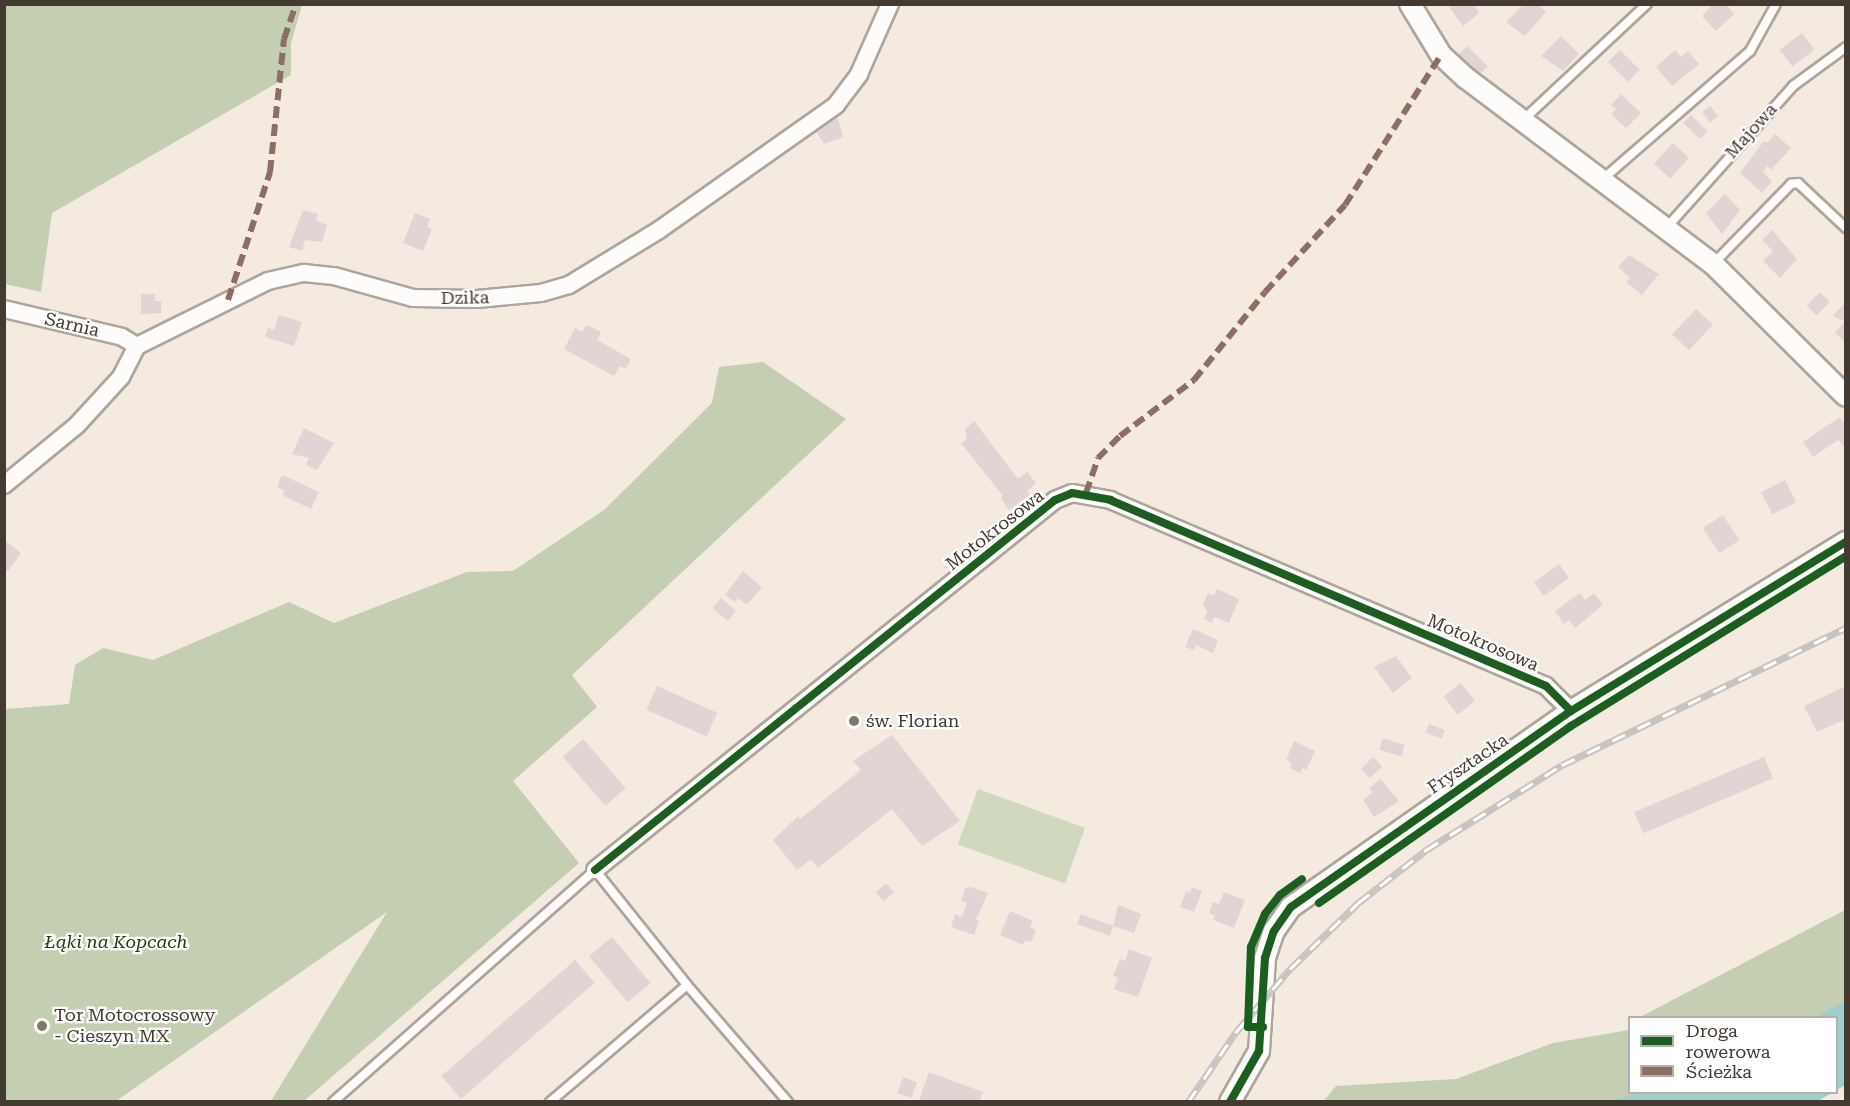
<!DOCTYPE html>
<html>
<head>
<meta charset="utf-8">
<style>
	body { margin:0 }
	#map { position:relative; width:1850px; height:1106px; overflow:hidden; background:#f4eae0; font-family:"Roboto Serif",serif }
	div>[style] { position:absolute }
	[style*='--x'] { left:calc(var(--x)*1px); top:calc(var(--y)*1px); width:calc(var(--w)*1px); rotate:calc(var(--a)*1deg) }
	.green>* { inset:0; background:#d0d8be; transform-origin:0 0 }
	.forest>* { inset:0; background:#c4ceb1 }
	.water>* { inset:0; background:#a0cdce }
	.building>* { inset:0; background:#e2d4d4; transform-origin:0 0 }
	.roads { filter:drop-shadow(2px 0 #aca59c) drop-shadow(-2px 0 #aca59c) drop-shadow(0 2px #aca59c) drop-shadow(0 -2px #aca59c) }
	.service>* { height:8px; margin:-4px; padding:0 4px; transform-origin:4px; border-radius:4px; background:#fdfcfa }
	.minor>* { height:16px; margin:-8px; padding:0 8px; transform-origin:8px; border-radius:8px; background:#fdfcfa }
	.tertiary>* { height:20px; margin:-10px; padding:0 10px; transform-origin:10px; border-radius:10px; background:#fdfcfa }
	.rail>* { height:7px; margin-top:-3.5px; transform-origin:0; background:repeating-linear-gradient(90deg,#fff 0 14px,#c6c4c1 0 28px); box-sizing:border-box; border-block:2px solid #c6c4c1 }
	.quiet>* { height:6px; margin-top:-3px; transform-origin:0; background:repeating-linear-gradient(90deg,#8d6e63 0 12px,transparent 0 18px) }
	.cycleway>* { height:8px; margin:-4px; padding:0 4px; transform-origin:4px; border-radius:4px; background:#1b5e20 }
	.dots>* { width:16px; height:16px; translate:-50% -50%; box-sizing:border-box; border:3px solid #fff; border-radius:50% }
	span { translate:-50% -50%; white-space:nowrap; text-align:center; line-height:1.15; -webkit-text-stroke:4.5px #fff; paint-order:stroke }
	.street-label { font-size:18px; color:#433a31 }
	.poi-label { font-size:18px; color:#433a31 }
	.left { translate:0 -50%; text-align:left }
	.park-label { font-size:18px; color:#203a09; font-style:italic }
	.frame { position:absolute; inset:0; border:6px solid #433a31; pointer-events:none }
	.legend { position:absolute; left:1628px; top:1016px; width:210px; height:78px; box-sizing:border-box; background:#fff; border:2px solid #b4b0ad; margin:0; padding:8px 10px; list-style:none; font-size:18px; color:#433a31 }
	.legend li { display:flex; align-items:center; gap:12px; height:30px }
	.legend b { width:30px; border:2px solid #b4b0ad }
</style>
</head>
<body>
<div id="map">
	<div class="green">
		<i style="left:978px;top:789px;width:114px;height:59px;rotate:20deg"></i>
	</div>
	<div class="forest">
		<i style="clip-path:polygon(5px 4px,302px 4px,302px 5px,291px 43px,291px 75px,52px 213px,41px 292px,5px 284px)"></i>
		<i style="clip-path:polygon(763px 362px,846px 419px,572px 675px,597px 707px,513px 781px,579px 863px,304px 1101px,271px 1101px,387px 912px,116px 1101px,5px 1101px,5px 709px,69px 704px,75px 665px,103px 648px,153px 660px,289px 602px,334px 623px,467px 572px,513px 571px,604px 510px,712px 403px,719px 367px)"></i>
		<i style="clip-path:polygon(1845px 910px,1845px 1001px,1819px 1017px,1638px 1018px)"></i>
		<i style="clip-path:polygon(1629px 1030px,1630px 1092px,1642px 1093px,1607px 1102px,1323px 1102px,1336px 1086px,1456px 1079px,1553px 1043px)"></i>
	</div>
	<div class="water">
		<i style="clip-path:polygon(1845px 1001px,1845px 1085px,1837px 1090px,1836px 1018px,1816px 1017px)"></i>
		<i style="clip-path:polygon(1642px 1093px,1642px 1092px,1832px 1093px,1816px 1102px,1607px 1101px)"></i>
	</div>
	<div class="building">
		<i style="clip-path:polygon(1447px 4px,1473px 4px,1479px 13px,1463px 26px)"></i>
		<i style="clip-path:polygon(1524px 4px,1538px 4px,1546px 12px,1525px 36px,1506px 22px)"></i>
		<i style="clip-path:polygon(1713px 4px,1726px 4px,1734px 14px,1716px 31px,1702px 16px)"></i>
		<i style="left:1802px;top:33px;width:21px;height:28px;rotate:53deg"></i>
		<i style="clip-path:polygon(1561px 36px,1579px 54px,1563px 71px,1541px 56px)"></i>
		<i style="left:1467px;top:46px;width:29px;height:14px;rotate:44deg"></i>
		<i style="left:1620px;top:50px;width:28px;height:17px;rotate:45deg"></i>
		<i style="clip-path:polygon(1675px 50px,1681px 57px,1688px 51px,1699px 64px,1672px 86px,1656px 67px)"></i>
		<i style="clip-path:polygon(1621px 94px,1641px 113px,1626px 128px,1611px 114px,1616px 109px,1611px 105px)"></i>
		<i style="left:1710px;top:106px;width:13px;height:10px;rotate:51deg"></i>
		<i style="left:1691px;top:115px;width:23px;height:11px;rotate:45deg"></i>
		<i style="clip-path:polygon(838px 118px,843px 137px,824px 144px,815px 130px)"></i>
		<i style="clip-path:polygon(1775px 134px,1791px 148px,1771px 170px,1767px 166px,1763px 172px,1772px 181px,1762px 193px,1740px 173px,1764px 141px,1767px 143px)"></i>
		<i style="left:1673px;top:143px;width:22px;height:28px;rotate:43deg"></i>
		<i style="clip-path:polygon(1725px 194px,1740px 210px,1722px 234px,1706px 213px)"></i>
		<i style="clip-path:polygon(303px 210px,318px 214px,316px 221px,327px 225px,322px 242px,305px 240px,302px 251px,289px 247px)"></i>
		<i style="clip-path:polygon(415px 213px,430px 219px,427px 226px,432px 229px,423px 251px,403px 243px)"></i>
		<i style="clip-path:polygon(1772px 230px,1797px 259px,1780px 278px,1763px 261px,1773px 251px,1762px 240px)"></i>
		<i style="clip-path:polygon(1629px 255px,1659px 274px,1642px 295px,1626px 282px,1630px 278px,1618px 267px)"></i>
		<i style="left:1820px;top:292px;width:14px;height:19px;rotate:45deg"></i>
		<i style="clip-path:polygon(141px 294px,155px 294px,155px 301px,161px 301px,161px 313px,141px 314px)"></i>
		<i style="clip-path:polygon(1844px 304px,1846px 305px,1846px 343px,1835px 333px,1845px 321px,1833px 316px)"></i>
		<i style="left:1696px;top:309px;width:23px;height:35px;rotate:43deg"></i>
		<i style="clip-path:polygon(279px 315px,302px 322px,294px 346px,265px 337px,268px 328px,274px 330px)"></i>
		<i style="clip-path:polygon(587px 325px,601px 332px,597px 340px,631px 359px,626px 369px,620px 366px,614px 376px,564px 349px,575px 328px,582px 332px)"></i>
		<i style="clip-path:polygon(1840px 417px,1846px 426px,1846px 448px,1838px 440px,1813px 457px,1803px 442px)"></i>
		<i style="clip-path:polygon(974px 421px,1018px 479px,1027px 472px,1036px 483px,1027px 491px,1030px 494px,1009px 510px,1001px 498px,1003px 496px,961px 443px,967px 439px,965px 429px)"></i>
		<i style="clip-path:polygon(304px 428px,334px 443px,317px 470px,306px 465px,309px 458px,292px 454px)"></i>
		<i style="clip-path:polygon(282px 475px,319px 492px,311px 509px,282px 495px,285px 491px,277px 487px)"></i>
		<i style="left:1785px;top:480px;width:25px;height:27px;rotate:63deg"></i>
		<i style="left:1723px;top:515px;width:30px;height:24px;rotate:57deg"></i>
		<i style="clip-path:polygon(4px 540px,21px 553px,8px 571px,4px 568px)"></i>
		<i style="left:1559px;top:564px;width:17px;height:31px;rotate:54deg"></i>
		<i style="clip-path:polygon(743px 571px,762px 587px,747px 605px,738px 598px,735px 602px,725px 595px)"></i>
		<i style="clip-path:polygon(1217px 589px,1239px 599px,1229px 623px,1214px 617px,1212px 623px,1204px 619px,1207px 612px,1203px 605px,1208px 593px,1214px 596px)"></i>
		<i style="clip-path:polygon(1580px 593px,1585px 600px,1594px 593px,1603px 605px,1575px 628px,1569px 620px,1564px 624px,1555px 611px)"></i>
		<i style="left:721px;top:598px;width:20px;height:13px;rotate:41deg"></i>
		<i style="clip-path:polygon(1193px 629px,1218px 640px,1213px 653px,1196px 645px,1194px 650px,1185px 647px)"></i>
		<i style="clip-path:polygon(1396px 656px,1412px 678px,1393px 693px,1374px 667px)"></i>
		<i style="left:1461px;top:683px;width:23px;height:22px;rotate:52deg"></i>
		<i style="left:657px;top:686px;width:66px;height:26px;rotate:24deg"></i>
		<i style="clip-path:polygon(1846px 686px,1846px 719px,1817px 732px,1804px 706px)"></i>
		<i style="left:1429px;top:724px;width:17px;height:9px;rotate:21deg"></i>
		<i style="clip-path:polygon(892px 735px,960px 821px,922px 846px,892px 809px,818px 868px,811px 859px,797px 870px,773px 840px,798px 816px,800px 819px,861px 770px,853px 761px)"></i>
		<i style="left:1383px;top:738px;width:23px;height:12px;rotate:18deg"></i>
		<i style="left:583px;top:739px;width:65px;height:27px;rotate:49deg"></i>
		<i style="clip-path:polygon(1294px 741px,1315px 751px,1306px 770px,1303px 768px,1300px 773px,1290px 768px,1292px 763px,1286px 760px)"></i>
		<i style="left:1373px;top:757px;width:13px;height:17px;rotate:45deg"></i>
		<i style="left:1764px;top:757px;width:23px;height:141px;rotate:67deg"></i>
		<i style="clip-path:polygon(1381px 779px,1399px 801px,1374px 817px,1363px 800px,1372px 793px,1369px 788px)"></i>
		<i style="left:886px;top:883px;width:12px;height:14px;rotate:48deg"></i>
		<i style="clip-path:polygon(971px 887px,988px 893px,976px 920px,979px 921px,974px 935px,951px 927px,955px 914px,962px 917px,967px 903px,961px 901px,965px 888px)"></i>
		<i style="clip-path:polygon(1192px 887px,1202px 891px,1194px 912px,1180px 907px,1186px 891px,1190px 893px)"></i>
		<i style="clip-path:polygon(1224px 892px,1245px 900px,1234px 928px,1213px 920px,1215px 916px,1209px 913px,1213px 902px,1219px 904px)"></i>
		<i style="clip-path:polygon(1118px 905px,1141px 914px,1134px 933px,1113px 926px,1110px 936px,1077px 924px,1081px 914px,1113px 926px)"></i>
		<i style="clip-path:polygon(1010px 911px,1033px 921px,1030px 927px,1036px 930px,1031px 942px,1025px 940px,1023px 945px,1000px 935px)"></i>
		<i style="left:612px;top:937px;width:60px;height:30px;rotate:50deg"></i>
		<i style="clip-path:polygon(1129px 949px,1152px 958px,1138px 997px,1114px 989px,1118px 977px,1113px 976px,1120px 959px,1125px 961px)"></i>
		<i style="left:575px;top:960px;width:30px;height:177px;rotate:49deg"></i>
		<i style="clip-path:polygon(929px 1072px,983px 1092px,979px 1102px,919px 1100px)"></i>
		<i style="left:903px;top:1077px;width:15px;height:17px;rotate:20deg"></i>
	</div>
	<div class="roads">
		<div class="service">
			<i style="--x:1523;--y:120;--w:170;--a:-43.1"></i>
			<i style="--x:1604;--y:178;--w:194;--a:-41"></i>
			<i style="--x:1750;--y:51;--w:54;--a:-61"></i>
			<i style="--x:1668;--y:226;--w:188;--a:-48.2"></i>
			<i style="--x:1793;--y:86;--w:66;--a:-36.3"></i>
			<i style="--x:1713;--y:264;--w:112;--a:-45.7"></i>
			<i style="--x:1791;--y:184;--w:7;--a:-8"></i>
			<i style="--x:1798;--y:183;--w:66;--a:43.2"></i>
			<i style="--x:333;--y:1102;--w:350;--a:-41.5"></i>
			<i style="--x:595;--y:870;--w:147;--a:51.3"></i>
			<i style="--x:687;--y:985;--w:155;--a:49.2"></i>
			<i style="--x:550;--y:1102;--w:180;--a:-40.5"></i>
		</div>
		<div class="minor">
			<i style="--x:4;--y:309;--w:121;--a:13.3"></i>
			<i style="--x:122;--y:337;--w:17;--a:31"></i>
			<i style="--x:4;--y:485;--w:94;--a:-39.4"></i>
			<i style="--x:77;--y:425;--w:65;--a:-47.5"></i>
			<i style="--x:121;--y:377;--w:35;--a:-63"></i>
			<i style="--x:137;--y:346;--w:146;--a:-26.4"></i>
			<i style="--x:268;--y:281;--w:37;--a:-13"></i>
			<i style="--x:304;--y:273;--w:30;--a:6"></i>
			<i style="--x:334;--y:276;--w:82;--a:15.6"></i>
			<i style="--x:413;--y:298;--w:64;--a:0.9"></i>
			<i style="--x:477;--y:299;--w:64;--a:-5.4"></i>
			<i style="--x:541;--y:293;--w:29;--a:-16"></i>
			<i style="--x:569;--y:285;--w:105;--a:-31.4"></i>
			<i style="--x:659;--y:230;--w:217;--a:-35.2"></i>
			<i style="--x:836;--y:105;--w:39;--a:-53"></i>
			<i style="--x:859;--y:74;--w:77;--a:-66.1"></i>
			<i style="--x:595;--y:870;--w:590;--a:-38.81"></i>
			<i style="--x:1055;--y:500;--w:18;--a:-22"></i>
			<i style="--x:1072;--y:493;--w:39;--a:10"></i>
			<i style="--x:1110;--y:500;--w:474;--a:23.1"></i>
			<i style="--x:1546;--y:686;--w:35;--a:45"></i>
		</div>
		<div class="tertiary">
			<i style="--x:1410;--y:4;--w:60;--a:58.7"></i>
			<i style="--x:1441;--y:55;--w:34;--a:43"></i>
			<i style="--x:1466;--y:78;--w:309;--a:37"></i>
			<i style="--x:1713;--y:264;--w:187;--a:44.8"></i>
			<i style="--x:1230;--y:1102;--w:59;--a:-60.4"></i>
			<i style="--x:1259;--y:1051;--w:93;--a:-86.3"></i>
			<i style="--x:1265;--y:958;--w:28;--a:-72"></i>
			<i style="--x:1274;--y:931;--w:29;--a:-55"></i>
			<i style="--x:1291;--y:907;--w:342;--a:-35"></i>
			<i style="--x:1571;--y:711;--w:323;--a:-31.6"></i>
		</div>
	</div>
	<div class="rail">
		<i style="--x:1188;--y:1102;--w:85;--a:-55.6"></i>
		<i style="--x:1236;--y:1032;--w:83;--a:-49.4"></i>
		<i style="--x:1290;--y:969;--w:95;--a:-44.1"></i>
		<i style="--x:1358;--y:903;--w:86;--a:-37.9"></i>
		<i style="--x:1426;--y:850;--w:160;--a:-32"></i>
		<i style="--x:1562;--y:765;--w:315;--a:-25.8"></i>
	</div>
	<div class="quiet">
		<i style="--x:228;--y:300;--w:135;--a:-71.8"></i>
		<i style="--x:270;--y:172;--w:134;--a:-84"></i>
		<i style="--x:284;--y:39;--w:37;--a:-71"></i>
		<i style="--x:1086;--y:493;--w:37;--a:-71"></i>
		<i style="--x:1098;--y:458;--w:31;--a:-45"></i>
		<i style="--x:1120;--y:436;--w:93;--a:-37.1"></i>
		<i style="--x:1194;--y:380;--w:113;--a:-51.1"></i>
		<i style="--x:1265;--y:292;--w:118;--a:-47.4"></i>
		<i style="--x:1345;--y:205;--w:178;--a:-57.4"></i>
	</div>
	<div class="cycleway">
		<i style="--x:595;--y:870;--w:590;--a:-38.81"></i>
		<i style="--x:1055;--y:500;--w:18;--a:-22"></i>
		<i style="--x:1072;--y:493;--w:39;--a:10"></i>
		<i style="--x:1110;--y:500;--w:474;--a:23.1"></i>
		<i style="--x:1546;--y:686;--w:35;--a:45"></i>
		<i style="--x:1319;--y:903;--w:308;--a:-35.1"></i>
		<i style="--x:1571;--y:726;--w:323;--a:-31.7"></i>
		<i style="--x:1263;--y:1027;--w:15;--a:180"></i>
		<i style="--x:1248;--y:1027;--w:80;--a:-87.9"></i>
		<i style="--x:1251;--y:947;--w:36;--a:-67"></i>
		<i style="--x:1265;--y:914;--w:24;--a:-52"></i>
		<i style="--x:1280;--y:895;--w:27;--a:-36"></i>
		<i style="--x:1230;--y:1102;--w:59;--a:-60.4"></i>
		<i style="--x:1259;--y:1051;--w:93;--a:-86.3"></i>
		<i style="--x:1265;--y:958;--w:28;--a:-72"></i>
		<i style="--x:1274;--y:931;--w:29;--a:-55"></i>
		<i style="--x:1291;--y:907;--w:342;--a:-35"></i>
		<i style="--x:1571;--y:711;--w:323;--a:-31.6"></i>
	</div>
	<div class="dots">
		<i style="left:854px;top:721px;background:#81786e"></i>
		<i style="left:42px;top:1026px;background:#81786e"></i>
	</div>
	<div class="street-label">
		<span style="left:1751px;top:131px;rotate:-48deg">Majowa</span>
		<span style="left:465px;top:298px;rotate:-1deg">Dzika</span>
		<span style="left:72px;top:325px;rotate:13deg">Sarnia</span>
		<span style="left:995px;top:530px;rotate:-38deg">Motokrosowa</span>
		<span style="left:1483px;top:643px;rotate:23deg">Motokrosowa</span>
		<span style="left:1468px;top:764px;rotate:-34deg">Frysztacka</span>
	</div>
	<div class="poi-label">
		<span class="left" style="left:866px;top:721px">św. Florian</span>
		<span class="left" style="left:54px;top:1026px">Tor Motocrossowy<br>- Cieszyn MX</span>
	</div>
	<div class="park-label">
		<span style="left:116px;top:942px">Łąki na Kopcach</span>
	</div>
	<div class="frame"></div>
	<ul class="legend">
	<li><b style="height:8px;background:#1b5e20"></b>Droga rowerowa</li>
	<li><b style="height:8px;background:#8d6e63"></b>Ścieżka</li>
	</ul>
</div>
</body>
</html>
